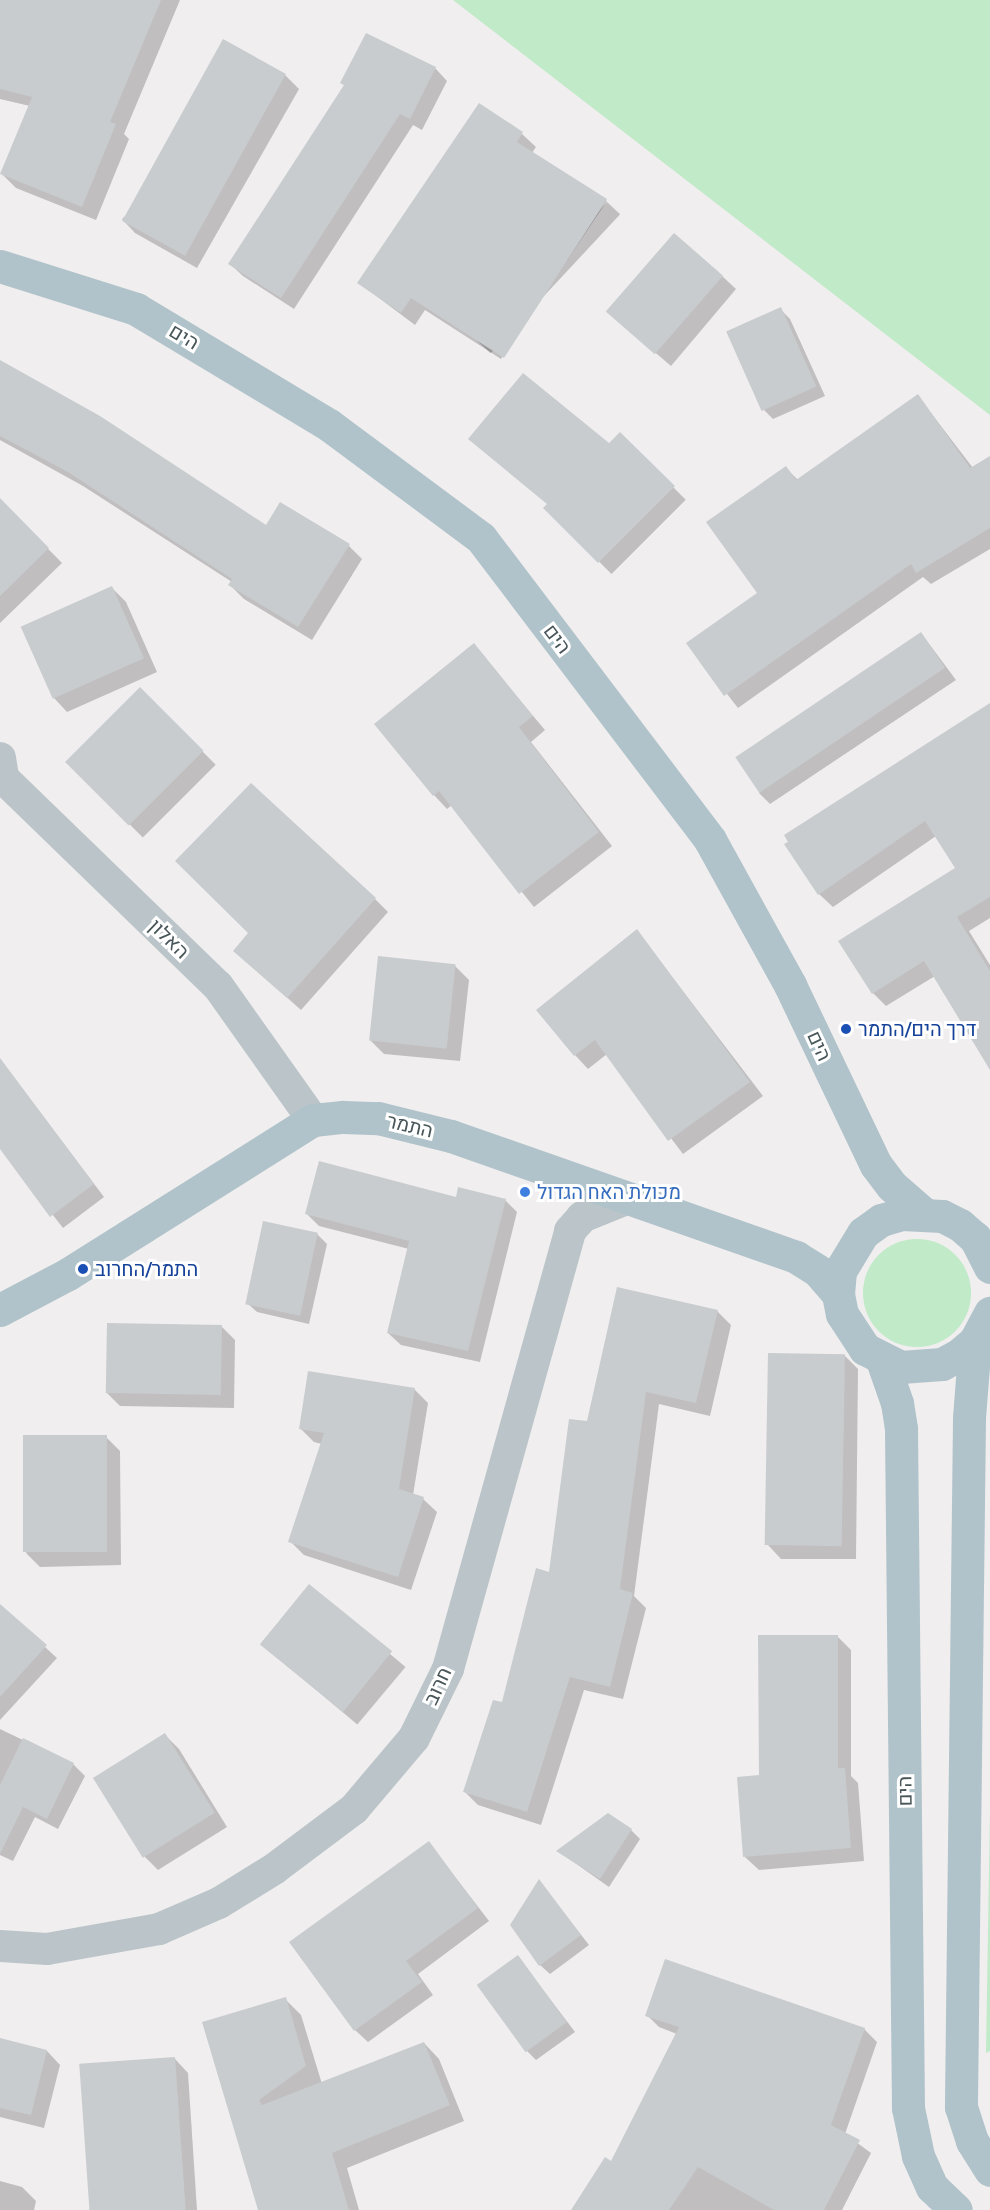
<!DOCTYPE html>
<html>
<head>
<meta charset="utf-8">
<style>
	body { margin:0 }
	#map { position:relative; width:990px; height:2210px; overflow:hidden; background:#f0eeee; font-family:Cabin,Heebo,sans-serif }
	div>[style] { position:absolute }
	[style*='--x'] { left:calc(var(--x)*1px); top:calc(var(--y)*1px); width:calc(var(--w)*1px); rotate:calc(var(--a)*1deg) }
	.green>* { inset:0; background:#c0eac8 }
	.round { border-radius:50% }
	.shadow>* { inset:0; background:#0003; transform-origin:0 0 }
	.building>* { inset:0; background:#c8cccf; transform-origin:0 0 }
	.street>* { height:32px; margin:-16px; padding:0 16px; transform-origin:16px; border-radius:16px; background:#bbc5c9 }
	.primary>* { height:33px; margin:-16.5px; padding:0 16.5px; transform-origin:16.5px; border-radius:16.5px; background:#b0c3ca }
	.dots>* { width:16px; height:16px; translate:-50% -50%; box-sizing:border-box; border:3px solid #fff; border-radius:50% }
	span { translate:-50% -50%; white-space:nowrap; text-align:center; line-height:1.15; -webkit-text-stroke:6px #fff; paint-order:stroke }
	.street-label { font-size:20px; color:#485559 }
	.transit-label { font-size:20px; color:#164399 }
	.left { translate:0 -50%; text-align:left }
	.shop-label { font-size:20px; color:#366cbe }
</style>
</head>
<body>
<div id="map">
	<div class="green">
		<i style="clip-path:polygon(453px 0,990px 0,990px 415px)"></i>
		<i class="round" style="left:863px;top:1239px;width:108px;height:108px"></i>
		<i style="clip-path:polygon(990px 1810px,990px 2051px,986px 2053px)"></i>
	</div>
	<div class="shadow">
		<i style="clip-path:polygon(0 0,180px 0,124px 134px,129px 139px,96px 220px,16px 188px,2px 174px,30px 106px,0 99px)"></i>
		<i style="clip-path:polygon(435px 68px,447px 81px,422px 130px,413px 125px,294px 309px,243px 276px,230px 264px,345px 86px,342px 83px)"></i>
		<i style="clip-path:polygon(285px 75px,299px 89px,197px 268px,135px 233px,122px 219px)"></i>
		<i style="clip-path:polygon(479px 105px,522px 134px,536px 147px,532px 153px,607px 201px,501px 359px,425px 310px,415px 325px,359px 283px)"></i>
		<i style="left:607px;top:202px;width:18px;height:190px;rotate:43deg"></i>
		<i style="clip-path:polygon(722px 276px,736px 289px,671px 366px,609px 313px)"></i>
		<i style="clip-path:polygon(780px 309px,790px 319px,825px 396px,773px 419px,764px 410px)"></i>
		<i style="clip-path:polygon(0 365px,266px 527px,349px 546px,362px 559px,312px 640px,244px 599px,230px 585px,232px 582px,83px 486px,0 440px)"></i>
		<i style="clip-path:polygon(918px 396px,973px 468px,990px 461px,990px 549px,931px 584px,923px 577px,738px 708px,688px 644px,759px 593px,786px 468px,798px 480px)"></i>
		<i style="left:620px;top:434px;width:93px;height:105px;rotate:45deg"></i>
		<i style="clip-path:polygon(4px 504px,62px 563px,0 623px,0 508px)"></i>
		<i style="clip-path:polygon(112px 588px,126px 602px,157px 672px,67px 712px,54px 698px)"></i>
		<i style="clip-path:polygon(921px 633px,956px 680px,770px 804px,759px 793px)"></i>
		<i style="clip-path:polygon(473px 645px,545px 730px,531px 742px,612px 846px,534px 907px,452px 805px,447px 809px,434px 795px,376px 724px)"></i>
		<i style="left:140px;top:689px;width:107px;height:103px;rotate:45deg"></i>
		<i style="clip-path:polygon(990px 705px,990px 918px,969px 931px,990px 965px,990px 1059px,935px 976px,886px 1006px,873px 993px,957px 869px,936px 836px,833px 907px,819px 894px)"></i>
		<i style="clip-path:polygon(375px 899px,388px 912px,301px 1010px,235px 951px)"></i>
		<i style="clip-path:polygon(637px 931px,763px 1096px,683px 1154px,607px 1054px,588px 1069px,575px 1055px)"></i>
		<i style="clip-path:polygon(455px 966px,469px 980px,460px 1061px,384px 1054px,370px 1040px)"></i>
		<i style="clip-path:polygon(0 1059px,104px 1197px,63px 1228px,0 1147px)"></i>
		<i style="clip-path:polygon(505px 1200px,517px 1212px,480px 1362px,401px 1345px,388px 1333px,409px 1249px,319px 1226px,306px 1213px)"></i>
		<i style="clip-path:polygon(317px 1234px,327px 1244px,309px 1324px,257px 1312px,247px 1303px)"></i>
		<i style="clip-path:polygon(717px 1311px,731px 1325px,710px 1416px,659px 1404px,634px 1596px,646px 1608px,623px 1699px,584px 1690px,541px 1825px,478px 1805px,465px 1792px,503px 1704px,550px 1573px,588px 1422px)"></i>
		<i style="clip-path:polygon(221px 1326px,235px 1340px,234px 1408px,120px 1406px,107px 1393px)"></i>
		<i style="clip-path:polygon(844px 1355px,858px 1369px,856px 1559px,781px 1559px,768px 1545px)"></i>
		<i style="clip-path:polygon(414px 1389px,428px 1403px,413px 1495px,423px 1499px,437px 1512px,411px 1590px,304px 1555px,290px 1541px,322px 1444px,314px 1442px,301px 1429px)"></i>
		<i style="clip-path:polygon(106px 1437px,120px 1451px,121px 1565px,40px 1567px,26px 1553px)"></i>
		<i style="left:309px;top:1586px;width:126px;height:75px;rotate:40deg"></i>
		<i style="clip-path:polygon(0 1606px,57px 1658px,0 1720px)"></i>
		<i style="clip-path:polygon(837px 1636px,851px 1650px,851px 1776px,858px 1783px,864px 1861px,759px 1870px,745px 1857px,760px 1777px)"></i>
		<i style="clip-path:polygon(0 1729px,73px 1764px,85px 1776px,58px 1829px,35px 1817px,13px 1861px,0 1855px)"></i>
		<i style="clip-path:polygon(165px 1735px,179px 1749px,227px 1827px,158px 1870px,144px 1856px,95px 1779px)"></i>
		<i style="clip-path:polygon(631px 1830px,640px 1839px,609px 1887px,558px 1851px)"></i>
		<i style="clip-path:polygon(429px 1843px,489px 1921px,418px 1974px,433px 1995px,368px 2042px,355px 2030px)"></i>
		<i style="clip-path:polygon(539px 1881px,589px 1945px,550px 1974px,540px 1965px)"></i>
		<i style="clip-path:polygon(518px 1957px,575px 2032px,536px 2060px,527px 2051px)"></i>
		<i style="clip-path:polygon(285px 1999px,301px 2015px,322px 2084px,424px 2043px,439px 2059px,464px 2121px,347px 2168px,359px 2210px,260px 2210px,204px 2023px)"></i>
		<i style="clip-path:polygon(647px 2015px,864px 2029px,877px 2042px,845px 2134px,871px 2153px,842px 2210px,577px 2210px,612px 2163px,677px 2034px,659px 2027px)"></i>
		<i style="clip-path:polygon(0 2040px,47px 2051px,60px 2065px,44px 2128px,0 2117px)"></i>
		<i style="clip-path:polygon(175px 2059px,188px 2073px,197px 2210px,89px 2210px)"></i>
		<i style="clip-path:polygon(0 2181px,22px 2187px,36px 2201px,34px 2210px,0 2210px)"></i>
	</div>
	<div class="building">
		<i style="clip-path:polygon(0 0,161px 0,110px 122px,116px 124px,82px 207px,0 174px,32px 97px,0 89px)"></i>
		<i style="clip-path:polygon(366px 33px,436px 67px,410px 119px,400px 114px,281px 298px,228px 264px,344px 85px,340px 83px)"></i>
		<i style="left:223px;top:39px;width:72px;height:208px;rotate:29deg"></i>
		<i style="clip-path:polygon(479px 103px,523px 132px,517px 142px,607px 199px,504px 358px,411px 298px,401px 313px,357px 283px)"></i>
		<i style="left:674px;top:233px;width:65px;height:104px;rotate:41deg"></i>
		<i style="left:781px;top:307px;width:87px;height:60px;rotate:66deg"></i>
		<i style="clip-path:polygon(0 360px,100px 416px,266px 525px,280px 502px,350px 544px,298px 627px,228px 585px,232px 579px,68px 472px,0 436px)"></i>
		<i style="clip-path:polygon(523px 373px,609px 443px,620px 432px,675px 486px,598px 563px,543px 508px,547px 504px,468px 439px)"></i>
		<i style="clip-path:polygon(918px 394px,970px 468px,990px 456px,990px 528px,916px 573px,911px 564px,724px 696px,686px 643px,757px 593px,706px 522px,786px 466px,796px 480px)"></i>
		<i style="clip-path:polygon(0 498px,49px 548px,0 596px)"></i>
		<i style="left:112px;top:586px;width:79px;height:100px;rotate:66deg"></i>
		<i style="left:921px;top:632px;width:43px;height:224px;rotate:56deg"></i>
		<i style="clip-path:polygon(474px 643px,533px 716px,519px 727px,599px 832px,519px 894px,439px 791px,433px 796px,374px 724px)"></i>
		<i style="left:140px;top:687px;width:90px;height:106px;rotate:45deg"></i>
		<i style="clip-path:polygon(990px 703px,990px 897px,957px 917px,990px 971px,990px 1070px,924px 961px,872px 994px,838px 941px,955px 868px,925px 821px,818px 895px,784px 844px,788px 842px,784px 835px)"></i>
		<i style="clip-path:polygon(251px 783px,376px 898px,287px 998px,233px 951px,248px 933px,175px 861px)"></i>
		<i style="clip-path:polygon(637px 929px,750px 1082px,668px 1141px,595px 1040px,574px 1056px,536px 1010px)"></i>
		<i style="left:378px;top:956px;width:78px;height:85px;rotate:6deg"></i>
		<i style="clip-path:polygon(0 1058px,94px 1184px,50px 1217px,0 1149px)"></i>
		<i style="clip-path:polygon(319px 1161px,456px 1197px,458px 1187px,506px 1199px,468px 1351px,387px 1333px,409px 1241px,305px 1214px)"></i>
		<i style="left:263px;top:1221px;width:56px;height:85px;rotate:12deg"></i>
		<i style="clip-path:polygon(617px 1287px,718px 1310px,696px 1403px,646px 1392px,620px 1589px,633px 1593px,610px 1687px,570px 1677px,527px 1812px,463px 1792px,493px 1700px,502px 1702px,536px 1568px,549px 1572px,569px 1419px,587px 1421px)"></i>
		<i style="left:107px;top:1323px;width:115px;height:70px;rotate:1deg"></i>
		<i style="left:768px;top:1353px;width:77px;height:192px;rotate:1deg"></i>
		<i style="clip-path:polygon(308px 1371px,415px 1388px,399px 1489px,424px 1497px,398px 1577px,288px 1542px,324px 1433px,299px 1429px)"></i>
		<i style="left:107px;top:1435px;width:117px;height:84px;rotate:90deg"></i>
		<i style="left:309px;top:1584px;width:107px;height:78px;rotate:39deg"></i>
		<i style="clip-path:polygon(0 1604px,47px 1645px,0 1697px)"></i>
		<i style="clip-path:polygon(758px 1635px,838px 1635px,838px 1768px,845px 1768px,851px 1848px,743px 1857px,737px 1777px,759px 1775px)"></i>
		<i style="left:165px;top:1733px;width:94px;height:85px;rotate:58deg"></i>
		<i style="clip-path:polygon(23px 1738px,74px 1763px,47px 1819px,23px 1807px,0 1854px,0 1785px)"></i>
		<i style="clip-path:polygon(608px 1813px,632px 1829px,600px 1879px,556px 1851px)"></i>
		<i style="clip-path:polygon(429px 1841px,478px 1908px,406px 1961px,422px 1982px,354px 2031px,289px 1942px)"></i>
		<i style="clip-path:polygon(539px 1879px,581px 1935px,539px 1966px,510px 1925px)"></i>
		<i style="left:518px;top:1955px;width:83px;height:51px;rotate:54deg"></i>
		<i style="clip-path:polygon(665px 1959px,865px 2028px,831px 2125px,860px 2140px,824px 2210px,774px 2210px,698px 2167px,669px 2210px,571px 2210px,605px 2157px,611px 2161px,679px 2027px,645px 2016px)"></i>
		<i style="clip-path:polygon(286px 1997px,306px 2066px,259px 2100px,262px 2105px,424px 2042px,450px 2105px,332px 2153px,349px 2210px,258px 2210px,202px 2022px)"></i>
		<i style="clip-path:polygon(0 2038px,47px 2050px,31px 2115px,0 2108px)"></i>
		<i style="left:175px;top:2057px;width:153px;height:96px;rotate:86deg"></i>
	</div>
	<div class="street">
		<i style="--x:0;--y:758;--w:20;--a:81"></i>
		<i style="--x:3;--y:778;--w:299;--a:44.1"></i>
		<i style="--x:218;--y:986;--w:164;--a:54.7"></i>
		<i style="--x:0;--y:1946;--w:47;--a:3.7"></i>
		<i style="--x:47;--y:1949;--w:114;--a:-10.1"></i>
		<i style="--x:159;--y:1929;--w:65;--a:-23.4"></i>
		<i style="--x:219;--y:1903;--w:65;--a:-31.7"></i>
		<i style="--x:274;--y:1869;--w:100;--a:-36.9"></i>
		<i style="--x:354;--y:1809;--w:93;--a:-49.8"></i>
		<i style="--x:414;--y:1738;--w:77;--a:-63.8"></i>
		<i style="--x:448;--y:1669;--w:455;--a:-74.4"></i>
		<i style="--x:570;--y:1231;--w:18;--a:-49"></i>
		<i style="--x:582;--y:1217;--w:48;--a:-22.2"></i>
	</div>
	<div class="primary">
		<i style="--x:0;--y:266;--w:143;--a:17.5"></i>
		<i style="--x:136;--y:309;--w:225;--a:31"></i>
		<i style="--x:329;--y:425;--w:189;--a:36.6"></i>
		<i style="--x:481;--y:538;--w:379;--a:52.8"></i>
		<i style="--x:710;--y:840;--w:166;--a:61.1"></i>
		<i style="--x:790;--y:985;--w:199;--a:64.5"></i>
		<i style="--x:876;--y:1165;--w:26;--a:53"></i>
		<i style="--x:892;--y:1186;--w:40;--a:41"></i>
		<i style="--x:990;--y:1267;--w:33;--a:-117"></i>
		<i style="--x:975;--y:1238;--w:20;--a:-139"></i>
		<i style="--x:960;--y:1225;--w:20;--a:-153"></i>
		<i style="--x:942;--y:1216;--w:40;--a:-177.1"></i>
		<i style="--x:902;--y:1214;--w:22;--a:164"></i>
		<i style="--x:881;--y:1220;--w:22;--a:144"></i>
		<i style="--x:863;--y:1233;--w:44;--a:121.2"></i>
		<i style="--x:840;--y:1271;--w:23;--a:95"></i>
		<i style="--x:838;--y:1294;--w:20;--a:79"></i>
		<i style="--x:842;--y:1314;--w:42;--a:56.7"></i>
		<i style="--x:865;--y:1349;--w:40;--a:26.6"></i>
		<i style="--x:901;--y:1367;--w:41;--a:-4.2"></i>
		<i style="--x:942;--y:1364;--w:21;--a:-29"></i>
		<i style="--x:960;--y:1354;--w:20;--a:-41"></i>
		<i style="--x:975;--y:1341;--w:32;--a:-62"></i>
		<i style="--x:0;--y:1310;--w:77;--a:-27.9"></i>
		<i style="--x:68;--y:1274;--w:289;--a:-32.2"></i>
		<i style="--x:313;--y:1120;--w:30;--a:-6"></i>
		<i style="--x:343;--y:1117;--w:35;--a:2"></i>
		<i style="--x:378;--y:1118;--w:75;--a:13.9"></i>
		<i style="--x:451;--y:1136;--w:366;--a:19.3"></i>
		<i style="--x:796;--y:1257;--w:26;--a:32"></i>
		<i style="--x:818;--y:1271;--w:30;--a:49"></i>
		<i style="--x:975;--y:1341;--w:77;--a:94.5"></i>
		<i style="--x:969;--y:1418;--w:689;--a:90.67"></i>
		<i style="--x:961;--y:2107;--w:36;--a:72"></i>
		<i style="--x:972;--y:2141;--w:34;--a:58"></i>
		<i style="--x:882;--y:1360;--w:46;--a:70.8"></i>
		<i style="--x:897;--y:1403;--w:26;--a:81"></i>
		<i style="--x:901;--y:1429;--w:679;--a:89.41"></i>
		<i style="--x:908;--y:2108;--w:49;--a:78.2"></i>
		<i style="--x:918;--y:2156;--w:34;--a:66"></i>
		<i style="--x:932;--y:2187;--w:33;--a:44"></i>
	</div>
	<div class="dots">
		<i style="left:846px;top:1029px;background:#1a4fb4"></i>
		<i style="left:525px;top:1192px;background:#3f7fe0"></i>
		<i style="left:83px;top:1269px;background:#1a4fb4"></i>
	</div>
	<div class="street-label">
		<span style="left:184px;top:337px;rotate:31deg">הים</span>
		<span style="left:557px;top:639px;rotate:53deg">הים</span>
		<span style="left:169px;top:939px;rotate:44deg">האלון</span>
		<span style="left:819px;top:1046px;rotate:65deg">הים</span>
		<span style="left:410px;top:1126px;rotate:13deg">התמר</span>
		<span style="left:438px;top:1686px;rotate:-65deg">חרוב</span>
		<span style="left:905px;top:1791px;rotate:-91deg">הים</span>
	</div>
	<div class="transit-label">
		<span class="left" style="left:858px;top:1029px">דרך הים/התמר</span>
		<span class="left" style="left:95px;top:1269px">התמר/החרוב</span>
	</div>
	<div class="shop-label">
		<span class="left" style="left:537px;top:1192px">מכולת האח הגדול</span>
	</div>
</div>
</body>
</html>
